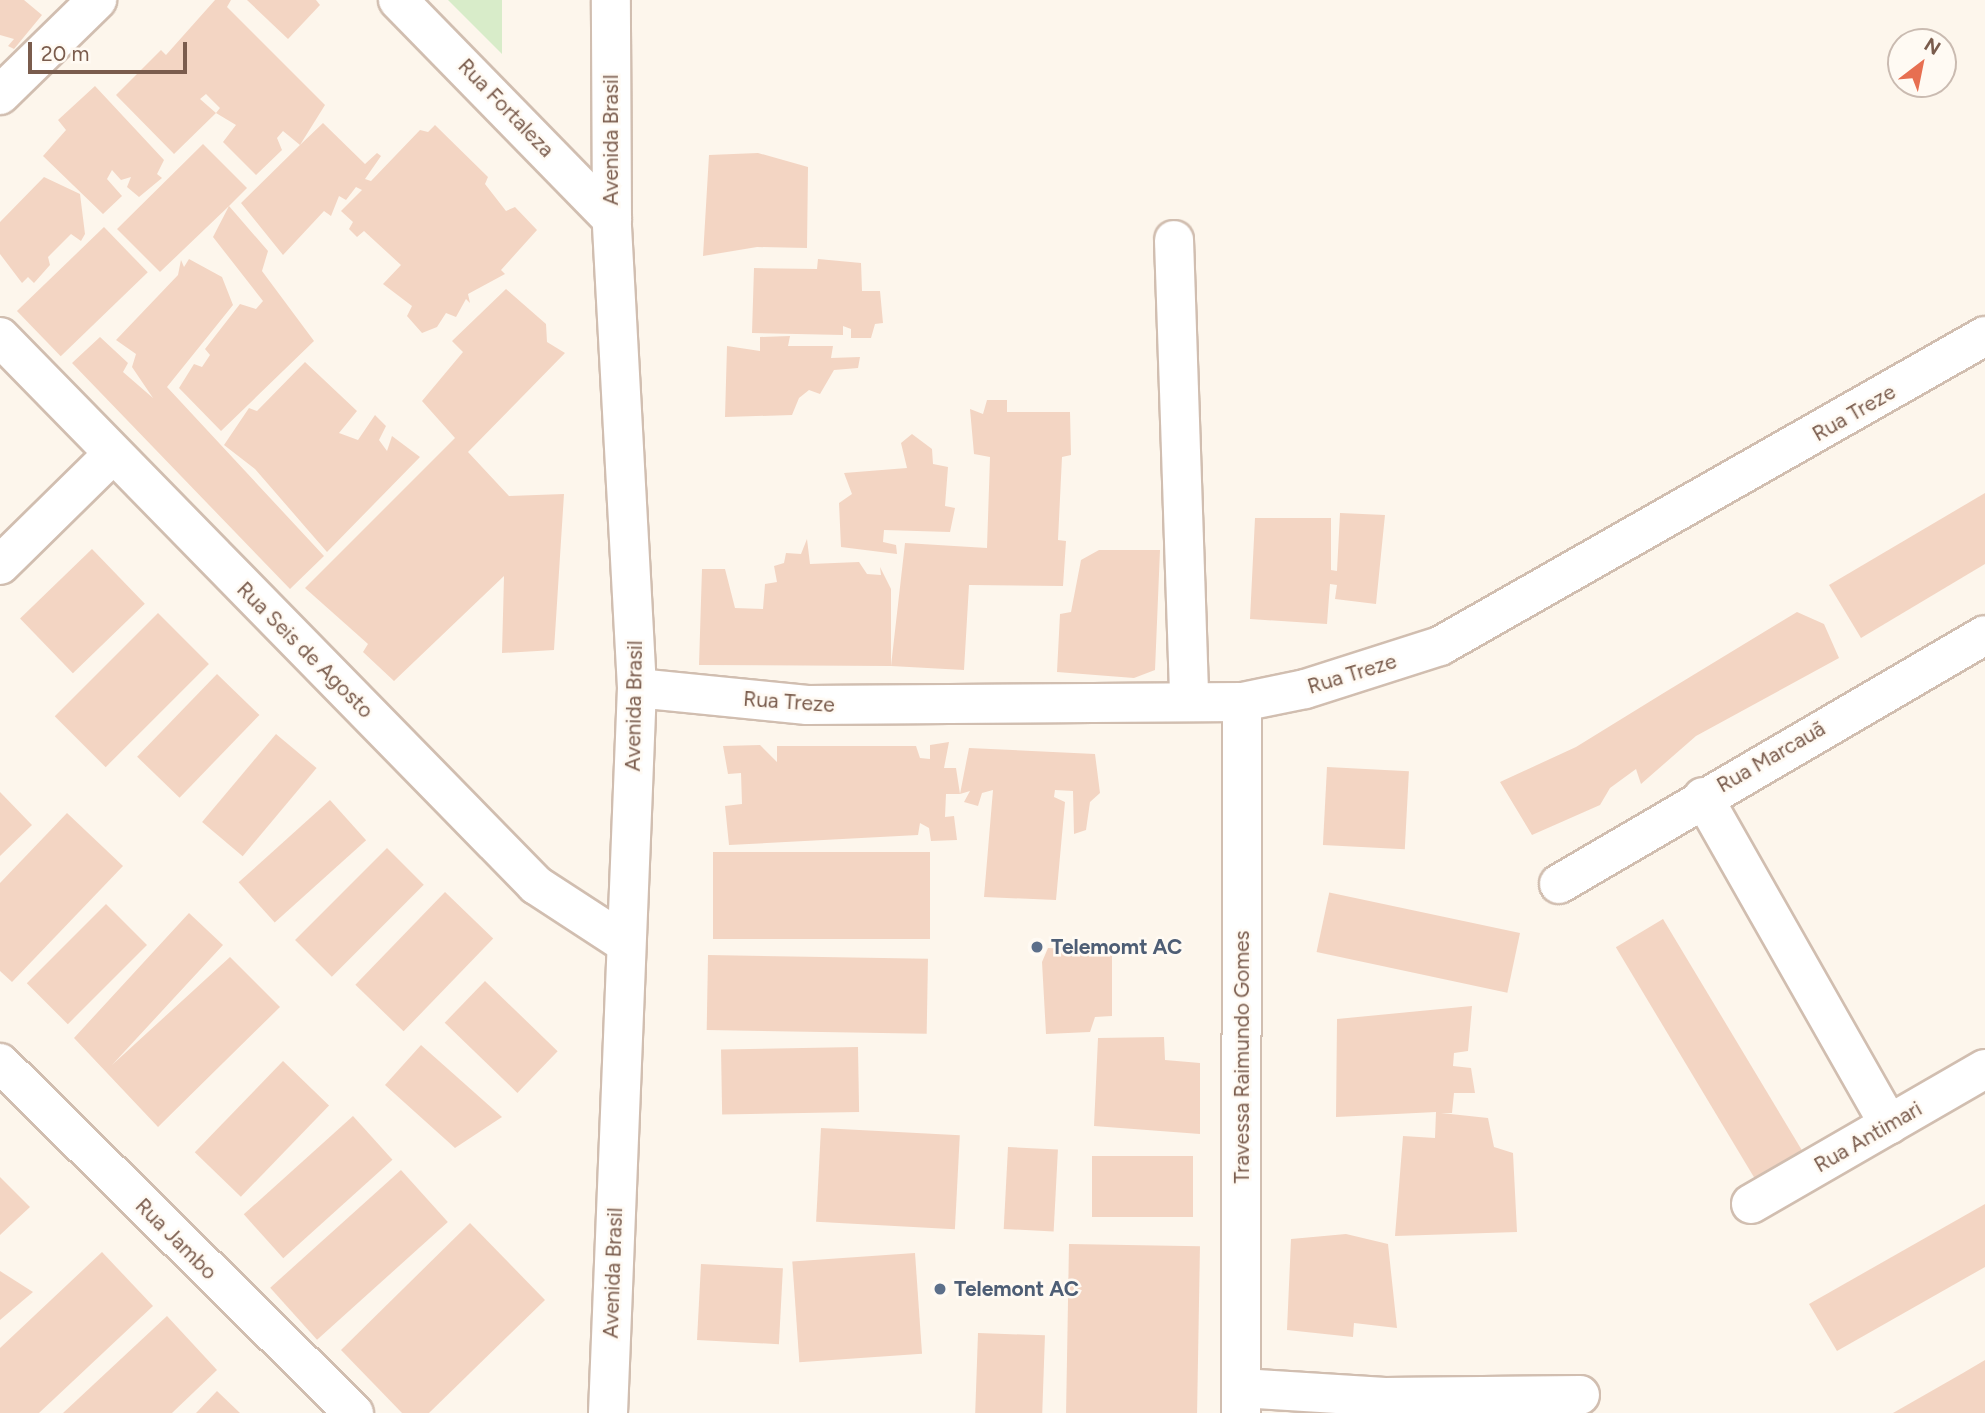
<!DOCTYPE html>
<html>
<head>
<meta charset="utf-8">
<style>
	body { margin:0 }
	#map { position:relative; width:1985px; height:1413px; overflow:hidden; background:#fdf6ec; font-family:Figtree,sans-serif }
	div>[style] { position:absolute }
	[style*='--x'] { left:calc(var(--x)*1px); top:calc(var(--y)*1px); width:calc(var(--w)*1px); rotate:calc(var(--a)*1deg) }
	.green>* { inset:0; background:#d8ecc9 }
	.building>* { inset:0; background:#f3d5c3; transform-origin:0 0 }
	.roads { filter:drop-shadow(2px 0 #d1beb0) drop-shadow(-2px 0 #d1beb0) drop-shadow(0 2px #d1beb0) drop-shadow(0 -2px #d1beb0) }
	.street>* { height:38px; margin:-19px; padding:0 19px; transform-origin:19px; border-radius:19px; background:#fff }
	.secondary>* { height:38px; margin:-19px; padding:0 19px; transform-origin:19px; border-radius:19px; background:#fff }
	.dots>* { width:19px; height:19px; translate:-50% -50%; box-sizing:border-box; border:4px solid #fffaf3; border-radius:50% }
	span { translate:-50% -50%; white-space:nowrap; text-align:center; line-height:1.15; -webkit-text-stroke:5px #fffaf3; paint-order:stroke }
	.street-label { font-size:21px; color:#7a5c4d }
	.service-label { font-size:21px; color:#4e5e75; font-weight:700 }
	.left { translate:0 -50%; text-align:left }
	.north { position:absolute; left:1887px; top:28px; width:70px; height:70px; box-sizing:border-box; background:#fffaf3; border:2px solid #cabbb1; border-radius:50%; rotate:32deg; font-size:19px; font-weight:700; line-height:28px; text-align:center; color:#7a5c4d }
	.north::after { content:''; display:block; margin:auto; width:24px; height:32px; background:#e76f51; clip-path:polygon(50% 0,100% 100%,50% 72%,0 100%) }
	.scale { position:absolute; left:28px; top:42px; width:159px; height:32px; box-sizing:border-box; border:4px solid #7a5c4d; border-top:0; padding-left:9px; font-size:21px; line-height:24px; white-space:nowrap; color:#7a5c4d; -webkit-text-stroke:5px #fffaf3; paint-order:stroke }
</style>
</head>
<body>
<div id="map">
	<div class="green">
		<i style="clip-path:polygon(448px 0,502px 0,502px 54px)"></i>
	</div>
	<div class="building">
		<i style="clip-path:polygon(0 0,24px 0,42px 15px,14px 49px,8px 46px,14px 39px,0 35px)"></i>
		<i style="clip-path:polygon(evenodd,215px 0,231px 0,227px 7px,325px 105px,300px 145px,323px 123px,365px 164px,377px 153px,381px 156px,365px 179px,371px 181px,420px 130px,428px 132px,435px 125px,488px 177px,485px 184px,506px 211px,515px 207px,537px 230px,501px 270px,505px 274px,468px 294px,470px 303px,466px 299px,456px 317px,446px 313px,437px 327px,422px 333px,407px 316px,412px 306px,383px 284px,401px 265px,364px 231px,357px 237px,349px 229px,353px 222px,341px 211px,362px 190px,356px 187px,346px 200px,339px 196px,331px 216px,324px 211px,283px 255px,241px 203px,300px 145px,283px 131px,277px 138px,282px 150px,256px 175px,223px 142px,236px 125px,216px 113px,174px 154px,116px 95px,161px 50px,166px 55px,215px 0,206px 94px,220px 108px,216px 113px,200px 99px,206px 94px)"></i>
		<i style="clip-path:polygon(247px 0,316px 0,320px 5px,288px 39px)"></i>
		<i style="clip-path:polygon(95px 86px,164px 160px,157px 174px,162px 178px,139px 197px,127px 187px,131px 177px,121px 180px,112px 170px,107px 179px,122px 196px,103px 214px,43px 156px,66px 130px,58px 120px)"></i>
		<i style="clip-path:polygon(203px 144px,247px 188px,229px 206px,268px 251px,262px 271px,314px 341px,221px 431px,179px 388px,194px 364px,202px 367px,210px 355px,205px 349px,240px 304px,256px 309px,263px 301px,213px 237px,229px 206px,160px 272px,117px 229px)"></i>
		<i style="clip-path:polygon(758px 153px,808px 167px,807px 248px,757px 247px,703px 256px,709px 155px)"></i>
		<i style="clip-path:polygon(44px 177px,80px 194px,85px 234px,81px 241px,71px 234px,48px 257px,50px 265px,34px 283px,28px 277px,22px 283px,0 254px,0 222px)"></i>
		<i style="left:104px;top:227px;width:63px;height:121px;rotate:46deg"></i>
		<i style="clip-path:polygon(189px 259px,222px 277px,233px 305px,167px 387px,324px 556px,290px 589px,72px 363px,100px 337px,128px 363px,123px 372px,153px 398px,132px 367px,136px 354px,116px 340px,178px 275px,181px 260px,184px 267px)"></i>
		<i style="clip-path:polygon(818px 259px,861px 263px,862px 291px,880px 291px,883px 323px,875px 324px,871px 338px,851px 338px,851px 329px,843px 326px,843px 335px,752px 333px,754px 268px,817px 269px)"></i>
		<i style="clip-path:polygon(506px 289px,546px 324px,547px 342px,565px 353px,468px 452px,509px 496px,564px 494px,554px 650px,502px 653px,504px 576px,394px 681px,363px 652px,368px 644px,305px 588px,455px 438px,422px 401px,463px 352px,452px 341px)"></i>
		<i style="clip-path:polygon(790px 336px,788px 346px,833px 346px,831px 358px,860px 357px,858px 368px,834px 370px,820px 394px,809px 390px,799px 398px,792px 415px,725px 417px,727px 346px,760px 351px,760px 337px)"></i>
		<i style="clip-path:polygon(305px 362px,357px 411px,339px 433px,358px 440px,375px 415px,386px 426px,379px 440px,387px 451px,392px 436px,420px 457px,327px 552px,255px 469px,224px 445px,249px 408px,257px 411px)"></i>
		<i style="clip-path:polygon(987px 400px,1007px 400px,1007px 412px,1070px 412px,1071px 455px,1062px 457px,1058px 540px,1066px 541px,1063px 586px,969px 585px,964px 670px,891px 666px,905px 543px,987px 548px,990px 457px,974px 454px,970px 409px,983px 414px)"></i>
		<i style="clip-path:polygon(912px 434px,932px 449px,933px 464px,948px 467px,945px 506px,955px 508px,950px 532px,884px 530px,883px 542px,896px 545px,897px 554px,841px 547px,839px 503px,852px 494px,844px 473px,907px 468px,901px 443px)"></i>
		<i style="clip-path:polygon(1985px 493px,1985px 564px,1861px 638px,1829px 585px)"></i>
		<i style="clip-path:polygon(1340px 513px,1385px 515px,1376px 604px,1335px 599px,1337px 585px,1330px 584px,1327px 624px,1250px 619px,1255px 518px,1331px 518px,1331px 570px,1337px 571px)"></i>
		<i style="clip-path:polygon(807px 539px,810px 564px,859px 562px,867px 574px,881px 575px,880px 567px,891px 589px,891px 666px,699px 665px,702px 569px,725px 569px,735px 608px,763px 609px,765px 584px,777px 582px,774px 566px,784px 563px,786px 553px,801px 554px)"></i>
		<i style="left:92px;top:549px;width:76px;height:100px;rotate:46deg"></i>
		<i style="clip-path:polygon(1099px 550px,1160px 550px,1155px 670px,1134px 678px,1057px 672px,1060px 614px,1071px 612px,1081px 560px)"></i>
		<i style="clip-path:polygon(1797px 612px,1824px 624px,1839px 658px,1696px 736px,1641px 784px,1636px 769px,1610px 788px,1600px 805px,1532px 835px,1500px 782px,1576px 747px,1662px 694px,1696px 736px,1662px 694px)"></i>
		<i style="left:158px;top:613px;width:72px;height:146px;rotate:45deg"></i>
		<i style="left:217px;top:674px;width:59px;height:115px;rotate:44deg"></i>
		<i style="left:276px;top:734px;width:53px;height:115px;rotate:40deg"></i>
		<i style="clip-path:polygon(949px 742px,944px 768px,956px 768px,960px 794px,946px 794px,945px 817px,954px 816px,957px 840px,931px 841px,929px 828px,920px 823px,918px 835px,729px 845px,725px 806px,742px 804px,741px 773px,728px 774px,723px 746px,760px 745px,777px 762px,777px 746px,916px 746px,920px 758px,930px 759px,930px 745px)"></i>
		<i style="clip-path:polygon(969px 748px,1095px 754px,1100px 793px,1090px 802px,1086px 830px,1074px 834px,1073px 791px,1055px 790px,1054px 797px,1065px 802px,1056px 900px,984px 897px,993px 790px,982px 793px,978px 806px,964px 802px,970px 791px,960px 794px)"></i>
		<i style="left:1327px;top:767px;width:82px;height:78px;rotate:3deg"></i>
		<i style="clip-path:polygon(0 792px,32px 825px,0 856px)"></i>
		<i style="left:330px;top:800px;width:54px;height:123px;rotate:48deg"></i>
		<i style="clip-path:polygon(67px 813px,123px 866px,12px 982px,0 971px,0 883px)"></i>
		<i style="left:387px;top:848px;width:52px;height:130px;rotate:45deg"></i>
		<i style="left:713px;top:852px;width:217px;height:87px"></i>
		<i style="left:445px;top:892px;width:67px;height:129px;rotate:44deg"></i>
		<i style="left:106px;top:904px;width:58px;height:112px;rotate:45deg"></i>
		<i style="clip-path:polygon(189px 913px,223px 945px,112px 1065px,230px 957px,280px 1007px,158px 1127px,74px 1038px)"></i>
		<i style="left:1663px;top:919px;width:277px;height:55px;rotate:59deg"></i>
		<i style="left:1520px;top:933px;width:61px;height:195px;rotate:102deg"></i>
		<i style="clip-path:polygon(1048px 948px,1112px 950px,1112px 1016px,1095px 1017px,1090px 1032px,1046px 1034px,1042px 962px)"></i>
		<i style="left:708px;top:955px;width:220px;height:75px;rotate:1deg"></i>
		<i style="left:485px;top:981px;width:101px;height:58px;rotate:44deg"></i>
		<i style="clip-path:polygon(1472px 1006px,1468px 1051px,1454px 1053px,1453px 1066px,1471px 1068px,1475px 1093px,1454px 1093px,1452px 1113px,1441px 1113px,1488px 1118px,1494px 1147px,1513px 1153px,1517px 1232px,1395px 1236px,1403px 1136px,1435px 1138px,1436px 1112px,1336px 1117px,1337px 1019px)"></i>
		<i style="clip-path:polygon(1164px 1037px,1165px 1060px,1200px 1063px,1200px 1134px,1094px 1126px,1098px 1038px)"></i>
		<i style="clip-path:polygon(421px 1045px,502px 1117px,455px 1148px,385px 1085px)"></i>
		<i style="left:858px;top:1047px;width:65px;height:137px;rotate:89deg"></i>
		<i style="left:283px;top:1061px;width:64px;height:127px;rotate:44deg"></i>
		<i style="left:353px;top:1116px;width:59px;height:147px;rotate:48deg"></i>
		<i style="left:821px;top:1128px;width:139px;height:94px;rotate:3deg"></i>
		<i style="left:1008px;top:1147px;width:50px;height:82px;rotate:3deg"></i>
		<i style="left:1092px;top:1156px;width:101px;height:61px"></i>
		<i style="left:401px;top:1170px;width:70px;height:176px;rotate:48deg"></i>
		<i style="clip-path:polygon(0 1177px,30px 1207px,0 1235px)"></i>
		<i style="clip-path:polygon(1985px 1204px,1985px 1267px,1837px 1351px,1809px 1304px)"></i>
		<i style="clip-path:polygon(470px 1223px,545px 1300px,429px 1413px,402px 1413px,341px 1350px)"></i>
		<i style="clip-path:polygon(1346px 1234px,1388px 1244px,1397px 1328px,1354px 1323px,1353px 1337px,1287px 1330px,1291px 1239px)"></i>
		<i style="left:1069px;top:1244px;width:131px;height:169px;rotate:1deg"></i>
		<i style="clip-path:polygon(102px 1252px,153px 1306px,39px 1413px,0 1413px,0 1348px)"></i>
		<i style="left:915px;top:1253px;width:101px;height:123px;rotate:86deg"></i>
		<i style="left:701px;top:1264px;width:82px;height:76px;rotate:3deg"></i>
		<i style="clip-path:polygon(0 1271px,33px 1292px,0 1320px)"></i>
		<i style="clip-path:polygon(167px 1316px,217px 1370px,172px 1413px,63px 1413px)"></i>
		<i style="left:978px;top:1333px;width:67px;height:80px;rotate:2deg"></i>
		<i style="clip-path:polygon(1985px 1360px,1985px 1413px,1893px 1413px,1963px 1373px)"></i>
		<i style="clip-path:polygon(217px 1391px,240px 1413px,196px 1413px)"></i>
	</div>
	<div class="roads">
		<div class="street">
			<i style="--x:398;--y:0;--w:306;--a:45.7"></i>
			<i style="--x:0;--y:95;--w:136;--a:-44.4"></i>
			<i style="--x:1174;--y:240;--w:462;--a:88.1"></i>
			<i style="--x:0;--y:337;--w:767;--a:45.63"></i>
			<i style="--x:536;--y:885;--w:106;--a:33.1"></i>
			<i style="--x:0;--y:565;--w:158;--a:-44.5"></i>
			<i style="--x:637;--y:688;--w:171;--a:5.7"></i>
			<i style="--x:807;--y:705;--w:435;--a:-0.4"></i>
			<i style="--x:1242;--y:702;--w:64;--a:-11.7"></i>
			<i style="--x:1305;--y:689;--w:142;--a:-17.7"></i>
			<i style="--x:1440;--y:646;--w:627;--a:-29.63"></i>
			<i style="--x:1703;--y:797;--w:377;--a:60.4"></i>
			<i style="--x:1559;--y:884;--w:493;--a:-30.3"></i>
			<i style="--x:0;--y:1063;--w:498;--a:44.7"></i>
			<i style="--x:1751;--y:1204;--w:270;--a:-30"></i>
			<i style="--x:1241;--y:1388;--w:144;--a:3.6"></i>
			<i style="--x:1385;--y:1397;--w:195;--a:-0.6"></i>
			<i style="--x:1241;--y:1413;--w:711;--a:-89.92"></i>
		</div>
		<div class="secondary">
			<i style="--x:608;--y:1413;--w:726;--a:-87.71"></i>
			<i style="--x:637;--y:688;--w:470;--a:-93.1"></i>
			<i style="--x:612;--y:219;--w:219;--a:-90.3"></i>
		</div>
	</div>
	<div class="dots">
		<i style="left:1037px;top:947px;background:#5c6f8a"></i>
		<i style="left:940px;top:1289px;background:#5c6f8a"></i>
	</div>
	<div class="street-label">
		<span style="left:506px;top:108px;rotate:46deg">Rua Fortaleza</span>
		<span style="left:611px;top:140px;rotate:-90deg">Avenida Brasil</span>
		<span style="left:1854px;top:413px;rotate:-30deg">Rua Treze</span>
		<span style="left:305px;top:650px;rotate:45deg">Rua Seis de Agosto</span>
		<span style="left:1352px;top:674px;rotate:-17deg">Rua Treze</span>
		<span style="left:789px;top:702px;rotate:4deg">Rua Treze</span>
		<span style="left:634px;top:706px;rotate:-89deg">Avenida Brasil</span>
		<span style="left:1771px;top:757px;rotate:-30deg">Rua Marcauã</span>
		<span style="left:1242px;top:1057px;rotate:-90deg">Travessa Raimundo Gomes</span>
		<span style="left:1868px;top:1137px;rotate:-30deg">Rua Antimari</span>
		<span style="left:176px;top:1239px;rotate:45deg">Rua Jambo</span>
		<span style="left:613px;top:1273px;rotate:-88deg">Avenida Brasil</span>
	</div>
	<div class="service-label">
		<span class="left" style="left:1051px;top:947px">Telemomt AC</span>
		<span class="left" style="left:954px;top:1289px">Telemont AC</span>
	</div>
	<div class="north">N</div>
	<div class="scale">20 m</div>
</div>
</body>
</html>
